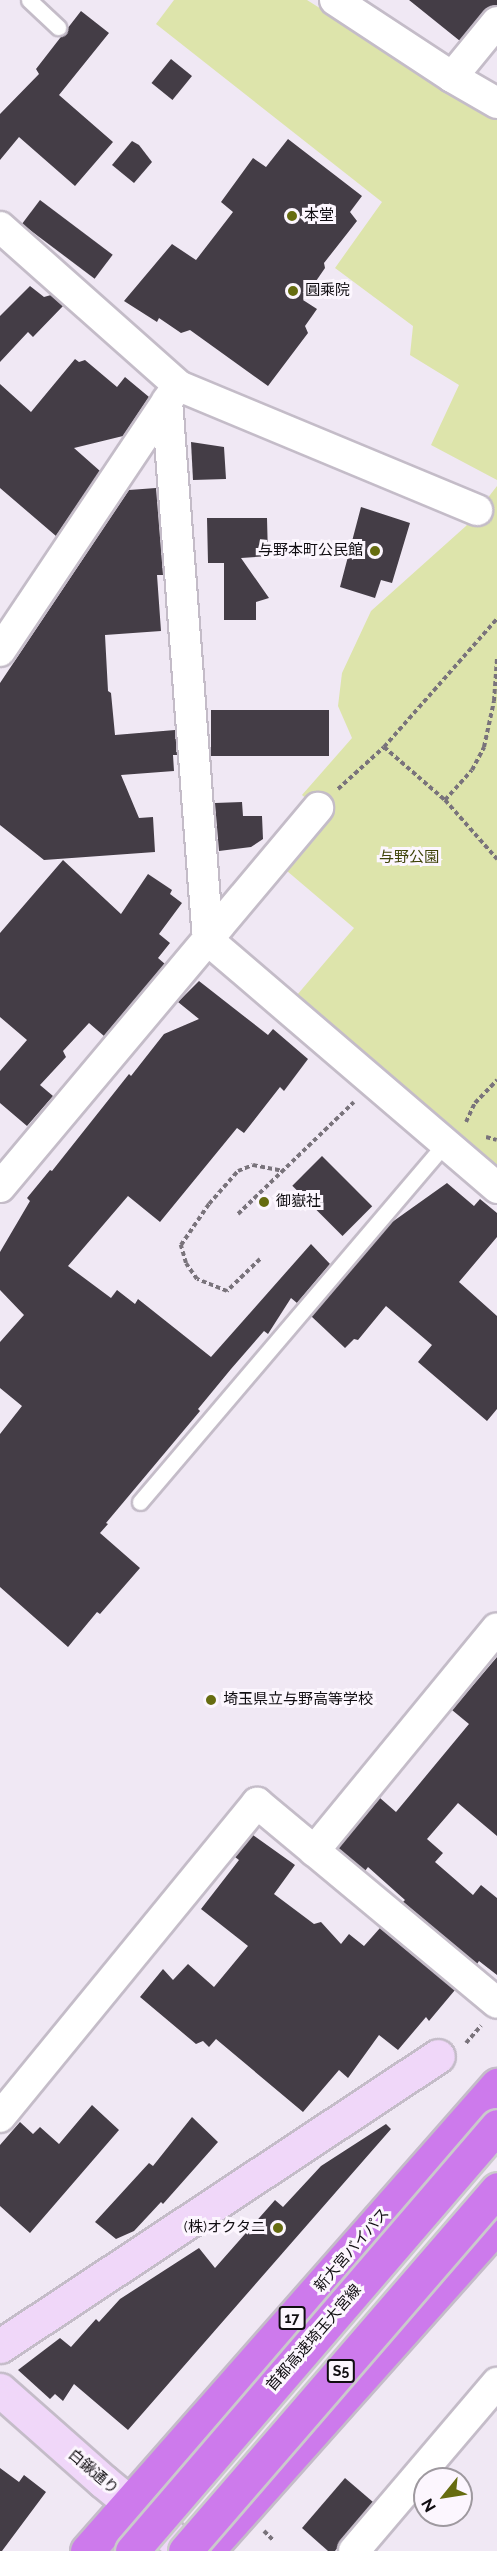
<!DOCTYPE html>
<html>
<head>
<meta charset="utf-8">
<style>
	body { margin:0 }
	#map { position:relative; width:497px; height:2551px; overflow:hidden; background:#f0e8f4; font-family:Raleway,"Noto Sans JP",sans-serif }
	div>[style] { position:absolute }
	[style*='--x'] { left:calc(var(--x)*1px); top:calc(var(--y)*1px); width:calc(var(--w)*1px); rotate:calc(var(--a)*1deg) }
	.green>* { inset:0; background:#dde4ab }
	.building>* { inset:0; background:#443d46; transform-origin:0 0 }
	.path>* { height:4px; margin-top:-2px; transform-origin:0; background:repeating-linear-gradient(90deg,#79737b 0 4.5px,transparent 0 7.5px) }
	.roads { filter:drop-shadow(2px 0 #c4bcc8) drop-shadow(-2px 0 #c4bcc8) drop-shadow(0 2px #c4bcc8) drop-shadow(0 -2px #c4bcc8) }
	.lane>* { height:15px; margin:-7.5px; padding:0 7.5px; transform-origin:7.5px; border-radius:7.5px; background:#fff }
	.street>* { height:30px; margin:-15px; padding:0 15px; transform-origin:15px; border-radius:15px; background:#fff }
	.secondary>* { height:33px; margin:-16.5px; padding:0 16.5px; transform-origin:16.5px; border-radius:16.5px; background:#f0d7f9 }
	.highway>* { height:33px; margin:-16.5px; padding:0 16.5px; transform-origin:16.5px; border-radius:16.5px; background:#cd7aec }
	.bridges { filter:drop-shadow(2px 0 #cacacb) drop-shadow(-2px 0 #cacacb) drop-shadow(0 2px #cacacb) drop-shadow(0 -2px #cacacb) }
	.highway-bridge>* { height:33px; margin:-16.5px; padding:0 16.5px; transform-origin:16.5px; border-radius:16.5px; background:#cd7aec }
	.dots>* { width:16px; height:16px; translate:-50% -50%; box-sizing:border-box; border:3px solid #fcf6fe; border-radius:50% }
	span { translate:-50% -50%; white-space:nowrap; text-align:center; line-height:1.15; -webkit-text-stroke:6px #fcf6fe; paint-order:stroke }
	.shield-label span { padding:2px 4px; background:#fcf6fe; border:2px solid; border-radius:4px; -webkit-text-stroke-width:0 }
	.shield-label { font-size:14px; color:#100d11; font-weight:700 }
	.poi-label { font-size:15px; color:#100d11 }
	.left { translate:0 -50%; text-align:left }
	.right { translate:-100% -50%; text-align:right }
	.park-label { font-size:15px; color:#3f4309 }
	.street-label { font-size:15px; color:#100d11 }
	.north { position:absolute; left:413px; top:2467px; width:60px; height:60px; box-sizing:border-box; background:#fcf6fe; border:2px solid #9e999f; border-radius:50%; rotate:240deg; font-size:16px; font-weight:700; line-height:24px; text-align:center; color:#100d11 }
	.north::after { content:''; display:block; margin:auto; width:21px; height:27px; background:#666c10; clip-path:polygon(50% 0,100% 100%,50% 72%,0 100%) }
</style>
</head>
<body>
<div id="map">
	<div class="green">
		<i style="clip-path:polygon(174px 0,307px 0,497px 120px,497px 480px,431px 445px,459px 385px,410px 355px,413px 326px,335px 268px,382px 202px,156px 24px)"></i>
		<i style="clip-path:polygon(497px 486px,497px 1165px,297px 995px,354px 928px,287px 871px,330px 819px,302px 795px,352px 738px,338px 706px,342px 673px,371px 611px,466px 526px)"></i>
	</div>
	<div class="building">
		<i style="clip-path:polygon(409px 0,497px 0,497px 5px,484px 11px,460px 41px)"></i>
		<i style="clip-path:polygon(81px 11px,109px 33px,59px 95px,113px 142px,75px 186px,19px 137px,0 160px,0 114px,39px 74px,36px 69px)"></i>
		<i style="left:171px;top:59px;width:27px;height:31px;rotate:39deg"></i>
		<i style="clip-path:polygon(288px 139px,362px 196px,350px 212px,357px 221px,324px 263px,325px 268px,303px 300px,317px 309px,305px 326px,308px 333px,268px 386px,190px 330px,181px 333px,159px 318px,157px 322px,124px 301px,172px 244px,196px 260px,233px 212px,221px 202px,253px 158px,266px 167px)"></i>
		<i style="clip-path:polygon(132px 141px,139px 145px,152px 162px,134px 183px,112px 165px)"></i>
		<i style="left:40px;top:200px;width:91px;height:30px;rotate:37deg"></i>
		<i style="clip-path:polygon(30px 286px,44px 297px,51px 295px,63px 306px,33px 337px,28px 332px,0 362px,0 316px)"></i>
		<i style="clip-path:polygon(75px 359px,79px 362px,85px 360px,117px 387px,125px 377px,149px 397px,123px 436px,74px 448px,100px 471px,56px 536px,0 488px,0 384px,31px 412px)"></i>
		<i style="clip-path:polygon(191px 442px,224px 447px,226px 479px,193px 480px)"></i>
		<i style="clip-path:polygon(156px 488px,163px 575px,157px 575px,161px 631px,105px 635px,108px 691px,111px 693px,115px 735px,175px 730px,177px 755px,173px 755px,174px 771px,121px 775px,139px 818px,153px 817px,155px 852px,44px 860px,0 825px,0 683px,129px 490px)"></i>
		<i style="clip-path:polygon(361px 507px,410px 523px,392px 583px,381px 580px,375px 598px,340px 587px)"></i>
		<i style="clip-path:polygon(207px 518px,267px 518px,268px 556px,241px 558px,269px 598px,256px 602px,256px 620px,224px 620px,224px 563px,208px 563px)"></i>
		<i style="left:211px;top:710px;width:118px;height:46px"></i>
		<i style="clip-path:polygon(242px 802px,243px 816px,262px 816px,263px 839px,251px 847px,219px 851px,215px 803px)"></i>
		<i style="clip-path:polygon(63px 860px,121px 914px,148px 874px,172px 890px,170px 894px,182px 903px,159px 934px,170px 943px,158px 958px,165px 964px,104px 1036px,89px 1023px,63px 1051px,66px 1057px,40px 1085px,53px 1096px,27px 1126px,0 1103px,0 1071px,27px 1040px,0 1017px,0 933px)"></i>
		<i style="clip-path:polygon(199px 981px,268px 1035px,273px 1029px,308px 1059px,284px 1091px,280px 1087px,244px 1133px,237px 1128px,160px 1222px,128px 1196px,68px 1266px,111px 1298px,117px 1290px,135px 1304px,138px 1299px,211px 1357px,311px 1244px,330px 1264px,297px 1303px,291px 1298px,268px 1334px,264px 1331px,231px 1369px,198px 1409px,200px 1411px,106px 1523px,108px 1524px,100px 1533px,140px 1568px,100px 1614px,97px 1612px,68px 1647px,0 1587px,0 1434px,22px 1406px,0 1388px,0 1342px,24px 1315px,0 1290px,0 1252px,30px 1201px,27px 1198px,50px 1170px,52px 1171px,129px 1074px,131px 1076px,164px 1034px,199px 1019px,178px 1002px)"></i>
		<i style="left:322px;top:1156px;width:71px;height:42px;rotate:45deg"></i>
		<i style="clip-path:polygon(447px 1183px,474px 1206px,480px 1199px,497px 1213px,497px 1237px,459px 1282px,497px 1316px,497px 1409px,487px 1421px,418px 1362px,432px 1345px,386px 1306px,358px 1340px,354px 1339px,345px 1348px,311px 1316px,388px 1225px)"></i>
		<i style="clip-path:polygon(497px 1657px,497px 1836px,458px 1803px,427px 1839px,443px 1853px,435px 1862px,473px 1895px,481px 1885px,497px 1898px,497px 1975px,479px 1961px,477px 1964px,403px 1902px,405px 1900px,368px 1867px,365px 1871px,338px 1848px,380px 1798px,396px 1812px,469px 1724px,452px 1710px)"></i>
		<i style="clip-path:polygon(253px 1835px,295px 1865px,274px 1894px,314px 1924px,321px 1922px,341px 1944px,349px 1934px,364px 1946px,380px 1928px,455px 1990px,429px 2021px,426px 2017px,398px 2050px,379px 2035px,348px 2078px,339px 2070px,303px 2112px,216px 2039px,209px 2047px,203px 2041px,196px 2044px,140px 1997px,163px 1969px,173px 1980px,188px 1964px,214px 1987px,248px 1946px,201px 1909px,239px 1860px,235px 1857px)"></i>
		<i style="clip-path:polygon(92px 2105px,119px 2130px,30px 2233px,0 2206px,0 2145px,20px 2122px,33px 2134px,40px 2127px,59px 2144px)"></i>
		<i style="clip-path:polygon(192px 2117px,218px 2142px,163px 2204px,161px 2202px,134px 2231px,116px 2239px,95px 2222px,149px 2163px,153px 2166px)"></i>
		<i style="clip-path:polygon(386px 2124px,391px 2129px,128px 2430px,74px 2384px,63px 2401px,55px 2394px,50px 2399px,18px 2370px,60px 2338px,71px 2347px,96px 2319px,99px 2322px,120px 2299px,199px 2248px,215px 2268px,275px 2200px,283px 2207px,321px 2166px)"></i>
		<i style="clip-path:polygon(0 2468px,19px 2482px,24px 2475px,46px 2492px,2px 2551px,0 2551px)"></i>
		<i style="clip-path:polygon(345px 2478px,373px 2502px,335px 2551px,328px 2551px,302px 2528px)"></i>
	</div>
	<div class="path">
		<i style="--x:384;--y:747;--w:81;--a:41"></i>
		<i style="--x:445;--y:800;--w:79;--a:48.6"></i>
		<i style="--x:338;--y:789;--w:62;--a:-42.4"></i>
		<i style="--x:384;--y:747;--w:171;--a:-48.6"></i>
		<i style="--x:445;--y:800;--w:40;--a:-48"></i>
		<i style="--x:472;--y:770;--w:26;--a:-62"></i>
		<i style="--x:484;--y:747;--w:47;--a:-77.7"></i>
		<i style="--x:494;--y:701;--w:43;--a:-86"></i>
		<i style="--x:466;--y:1122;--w:21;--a:-65"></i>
		<i style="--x:475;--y:1103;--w:32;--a:-46"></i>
		<i style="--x:486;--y:1137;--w:11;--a:15"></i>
		<i style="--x:238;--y:1214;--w:161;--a:-44"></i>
		<i style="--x:260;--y:1259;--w:46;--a:135.9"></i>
		<i style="--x:227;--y:1291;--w:32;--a:-158"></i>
		<i style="--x:197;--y:1279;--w:19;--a:-125"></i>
		<i style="--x:186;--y:1263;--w:19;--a:-106"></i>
		<i style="--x:181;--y:1245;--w:50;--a:-55.7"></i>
		<i style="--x:209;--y:1204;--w:44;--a:-48.7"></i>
		<i style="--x:238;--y:1171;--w:16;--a:-22"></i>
		<i style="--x:253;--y:1165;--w:31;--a:11"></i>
		<i style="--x:466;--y:2043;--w:23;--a:-49"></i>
		<i style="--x:264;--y:2531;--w:14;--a:45"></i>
	</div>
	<div class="roads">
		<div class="lane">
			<i style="--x:29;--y:0;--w:40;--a:43"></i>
			<i style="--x:140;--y:1502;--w:470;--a:-49.6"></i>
		</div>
		<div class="street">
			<i style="--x:335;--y:0;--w:140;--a:33.3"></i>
			<i style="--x:452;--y:77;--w:52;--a:30"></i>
			<i style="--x:452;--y:77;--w:71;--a:-50.7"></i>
			<i style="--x:0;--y:227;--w:239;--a:41.6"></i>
			<i style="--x:179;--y:386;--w:323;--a:22.6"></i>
			<i style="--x:167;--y:401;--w:541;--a:85.65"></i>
			<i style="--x:208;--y:940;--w:381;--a:40.6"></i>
			<i style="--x:0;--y:651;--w:307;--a:-56.2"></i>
			<i style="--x:0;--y:1187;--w:495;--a:-50"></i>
			<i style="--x:314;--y:1851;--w:288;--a:-50.6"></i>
			<i style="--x:0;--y:2117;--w:406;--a:-50.7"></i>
			<i style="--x:257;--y:1803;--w:312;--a:39.8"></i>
			<i style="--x:354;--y:2551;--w:221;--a:-49.6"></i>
		</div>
		<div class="secondary">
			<i style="--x:0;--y:2346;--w:525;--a:-33.51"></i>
			<i style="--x:0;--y:2390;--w:137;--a:41.5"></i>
			<i style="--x:103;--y:2481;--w:110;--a:39.5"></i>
		</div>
		<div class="highway">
			<i style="--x:87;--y:2551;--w:621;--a:-48.66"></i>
			<i style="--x:207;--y:2551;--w:436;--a:-48.3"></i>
		</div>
	</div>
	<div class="bridges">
		<div class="highway-bridge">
			<i style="--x:132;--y:2551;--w:560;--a:-49.34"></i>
			<i style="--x:185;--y:2551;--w:478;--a:-49.2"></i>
		</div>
	</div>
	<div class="dots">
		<i style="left:292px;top:216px;background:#666c10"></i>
		<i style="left:293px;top:291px;background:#666c10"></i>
		<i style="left:375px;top:551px;background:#666c10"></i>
		<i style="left:264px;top:1202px;background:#666c10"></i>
		<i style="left:211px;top:1700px;background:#666c10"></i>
		<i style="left:278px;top:2228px;background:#666c10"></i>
	</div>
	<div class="shield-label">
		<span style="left:292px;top:2318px">17</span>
		<span style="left:341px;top:2371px">S5</span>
	</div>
	<div class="poi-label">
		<span class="left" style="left:304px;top:216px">本堂</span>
		<span class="left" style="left:305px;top:291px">圓乘院</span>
		<span class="right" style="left:363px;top:551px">与野本町公民館</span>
		<span class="left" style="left:276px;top:1202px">御嶽社</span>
		<span class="left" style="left:223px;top:1700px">埼玉県立与野高等学校</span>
		<span class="right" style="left:266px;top:2228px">(株)オクタニ</span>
	</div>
	<div class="park-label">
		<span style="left:409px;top:858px">与野公園</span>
	</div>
	<div class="street-label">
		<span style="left:352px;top:2250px;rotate:-49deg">新大宮バイパス</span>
		<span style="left:314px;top:2338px;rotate:-49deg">首都高速埼玉大宮線</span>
		<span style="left:93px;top:2472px;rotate:40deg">白鍬通り</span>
	</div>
	<div class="north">N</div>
</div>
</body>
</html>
